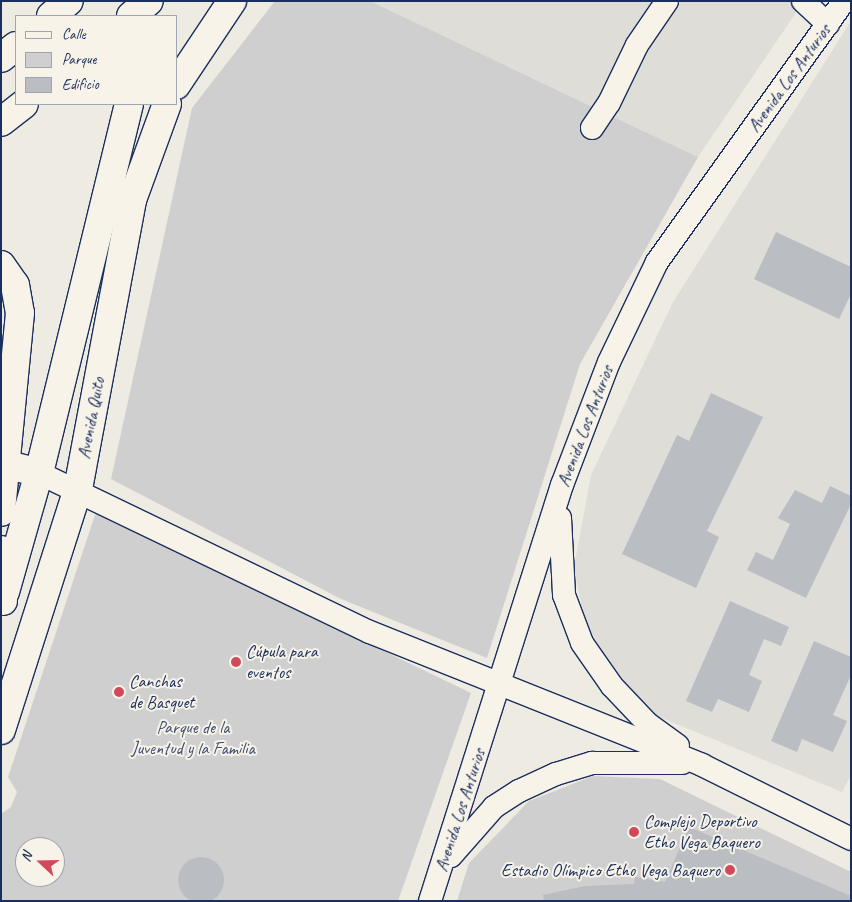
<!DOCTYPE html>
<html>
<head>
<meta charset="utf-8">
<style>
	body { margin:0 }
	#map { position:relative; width:852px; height:902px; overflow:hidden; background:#eeebe2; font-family:Caveat,sans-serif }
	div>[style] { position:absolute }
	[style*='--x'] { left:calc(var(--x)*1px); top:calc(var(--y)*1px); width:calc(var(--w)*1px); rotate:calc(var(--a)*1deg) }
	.built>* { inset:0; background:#deddd8 }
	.green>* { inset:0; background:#cfcfcf }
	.building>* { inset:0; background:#babdc2 }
	.round { border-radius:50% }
	.roads { filter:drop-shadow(1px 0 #1b2f5e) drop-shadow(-1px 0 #1b2f5e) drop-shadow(0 1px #1b2f5e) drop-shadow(0 -1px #1b2f5e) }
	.minor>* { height:22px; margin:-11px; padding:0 11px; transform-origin:11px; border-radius:11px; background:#f7f3e8 }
	.major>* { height:28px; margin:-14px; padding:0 14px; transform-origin:14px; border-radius:14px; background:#f7f3e8 }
	.highway>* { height:28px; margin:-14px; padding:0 14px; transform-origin:14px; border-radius:14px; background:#f7f3e8 }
	.dots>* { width:14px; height:14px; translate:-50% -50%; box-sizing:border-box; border:2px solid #f7f3e8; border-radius:50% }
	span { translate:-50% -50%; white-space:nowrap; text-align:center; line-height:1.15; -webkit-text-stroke:4px #f7f3e8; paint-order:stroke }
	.street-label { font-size:18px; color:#1b2f5e }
	.poi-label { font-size:18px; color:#1b2f5e }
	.left { translate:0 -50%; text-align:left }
	.right { translate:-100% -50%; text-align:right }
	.park-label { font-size:18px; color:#3f4f75 }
	.frame { position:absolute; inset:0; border:2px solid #1b2f5e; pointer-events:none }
	.legend { position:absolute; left:15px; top:15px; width:162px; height:90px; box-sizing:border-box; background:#f7f3e8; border:1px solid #9fa5b1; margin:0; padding:6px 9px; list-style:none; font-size:15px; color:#1b2f5e }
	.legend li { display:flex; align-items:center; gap:10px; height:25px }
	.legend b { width:25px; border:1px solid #9fa5b1 }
	.north { position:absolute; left:15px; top:837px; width:50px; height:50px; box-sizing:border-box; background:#f7f3e8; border:1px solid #9fa5b1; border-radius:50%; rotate:291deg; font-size:14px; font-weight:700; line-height:20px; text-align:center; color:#1b2f5e }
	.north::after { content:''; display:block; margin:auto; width:18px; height:22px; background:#d1495b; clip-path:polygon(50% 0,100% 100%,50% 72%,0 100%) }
</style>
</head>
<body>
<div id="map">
	<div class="built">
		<i style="clip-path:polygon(370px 1px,804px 1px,698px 157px)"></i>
		<i style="clip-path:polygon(851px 21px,851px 775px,842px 792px,645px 711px,607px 673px,586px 630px,574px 567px,591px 475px,673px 302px)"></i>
	</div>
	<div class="green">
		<i style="clip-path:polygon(275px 1px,370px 1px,698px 157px,580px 364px,487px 658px,341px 599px,111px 479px,192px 108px)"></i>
		<i style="clip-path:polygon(evenodd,96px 512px,471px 693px,398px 901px,1px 901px,1px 814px,11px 807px,17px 792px,8px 777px,96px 512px,25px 847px,55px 847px,55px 877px,25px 877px,25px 847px)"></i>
		<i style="clip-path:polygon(593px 776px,660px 779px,851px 872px,851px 901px,457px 901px,469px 863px,529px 801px)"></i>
	</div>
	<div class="building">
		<i style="clip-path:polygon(776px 232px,851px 267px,851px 294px,839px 319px,754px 279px)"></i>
		<i style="clip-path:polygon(711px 393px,763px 417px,707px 531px,719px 537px,696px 588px,622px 554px,677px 435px,689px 441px)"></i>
		<i style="clip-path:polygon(830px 486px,851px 496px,851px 504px,806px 598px,747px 570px,756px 552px,773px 560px,790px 524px,778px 518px,795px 490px,822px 503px)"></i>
		<i style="clip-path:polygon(730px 601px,789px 627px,781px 646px,764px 639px,749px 675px,762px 681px,749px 712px,718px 699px,712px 712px,686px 701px)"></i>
		<i style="clip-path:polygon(814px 641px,851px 657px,851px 675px,833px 715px,847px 721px,833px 752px,802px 739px,797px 752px,771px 741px)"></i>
		<i style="clip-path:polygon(689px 827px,851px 896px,851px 901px,544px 901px,543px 895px,585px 886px,634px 884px,635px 877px,665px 882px)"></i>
		<i class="round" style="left:178px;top:857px;width:46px;height:46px"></i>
	</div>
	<div class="roads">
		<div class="minor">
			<i style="--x:803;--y:1;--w:34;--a:43"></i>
			<i style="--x:592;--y:128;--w:30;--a:-56"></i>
			<i style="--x:609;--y:103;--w:64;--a:-64.2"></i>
			<i style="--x:637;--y:45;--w:53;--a:-55.7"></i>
			<i style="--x:39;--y:473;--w:367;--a:25.7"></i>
			<i style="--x:370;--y:632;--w:358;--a:21.8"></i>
			<i style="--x:702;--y:765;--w:166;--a:26.4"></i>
			<i style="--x:560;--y:518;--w:77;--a:87"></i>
			<i style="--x:564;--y:595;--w:51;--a:69.4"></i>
			<i style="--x:582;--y:643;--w:52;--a:55.1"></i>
			<i style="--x:612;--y:686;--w:52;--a:46.5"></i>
			<i style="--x:648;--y:724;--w:37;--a:36"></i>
			<i style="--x:451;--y:856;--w:65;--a:-48.7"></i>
			<i style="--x:494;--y:807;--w:30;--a:-33"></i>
			<i style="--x:519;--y:791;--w:41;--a:-24.7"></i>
			<i style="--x:556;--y:774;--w:38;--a:-17"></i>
			<i style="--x:592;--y:763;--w:90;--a:0"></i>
			<i style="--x:430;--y:901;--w:436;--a:-72.4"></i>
			<i style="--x:562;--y:485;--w:132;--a:-69.1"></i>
			<i style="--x:609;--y:362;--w:111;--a:-64.4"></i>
			<i style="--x:657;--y:262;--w:321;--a:-54.4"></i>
		</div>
		<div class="major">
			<i style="--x:176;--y:85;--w:101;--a:-56.3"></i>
			<i style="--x:5;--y:592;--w:124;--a:-74.1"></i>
			<i style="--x:39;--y:473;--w:380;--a:-76.3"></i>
			<i style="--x:1;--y:730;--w:253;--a:-72.3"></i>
			<i style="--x:78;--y:489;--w:294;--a:-79.4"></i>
			<i style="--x:132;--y:200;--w:102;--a:-70"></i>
		</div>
		<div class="highway">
			<i style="--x:51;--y:16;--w:23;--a:-40"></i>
			<i style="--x:131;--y:16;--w:23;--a:-40"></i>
			<i style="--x:1;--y:58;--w:19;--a:-39"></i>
			<i style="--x:1;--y:122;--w:29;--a:-38"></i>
			<i style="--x:1;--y:265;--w:24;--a:55"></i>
			<i style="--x:15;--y:285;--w:28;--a:80"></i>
			<i style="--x:20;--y:313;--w:200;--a:95.5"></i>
			<i style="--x:8;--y:465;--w:32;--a:14"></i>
			<i style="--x:1;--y:550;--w:51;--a:87.8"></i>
		</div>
	</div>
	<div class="dots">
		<i style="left:236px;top:662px;background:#d1495b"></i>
		<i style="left:119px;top:692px;background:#d1495b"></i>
		<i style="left:634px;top:832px;background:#d1495b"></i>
		<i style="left:730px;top:870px;background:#d1495b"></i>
	</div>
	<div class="street-label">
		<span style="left:789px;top:78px;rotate:-54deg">Avenida Los Anturios</span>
		<span style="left:91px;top:418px;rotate:-79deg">Avenida Quito</span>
		<span style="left:585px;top:426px;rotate:-69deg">Avenida Los Anturios</span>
		<span style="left:460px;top:810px;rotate:-72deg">Avenida Los Anturios</span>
	</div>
	<div class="poi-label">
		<span class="left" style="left:246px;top:662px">Cúpula para<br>eventos</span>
		<span class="left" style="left:129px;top:692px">Canchas<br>de Basquet</span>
		<span class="left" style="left:644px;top:832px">Complejo Deportivo<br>Etho Vega Baquero</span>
		<span class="right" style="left:720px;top:870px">Estadio Olímpico Etho Vega Baquero</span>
	</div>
	<div class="park-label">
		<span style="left:193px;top:738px">Parque de la<br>Juventud y la Familia</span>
	</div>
	<div class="frame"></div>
	<ul class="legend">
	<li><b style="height:6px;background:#f7f3e8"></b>Calle</li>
	<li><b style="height:14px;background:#cfcfcf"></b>Parque</li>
	<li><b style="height:14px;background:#babdc2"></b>Edificio</li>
	</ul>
	<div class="north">N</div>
</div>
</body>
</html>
